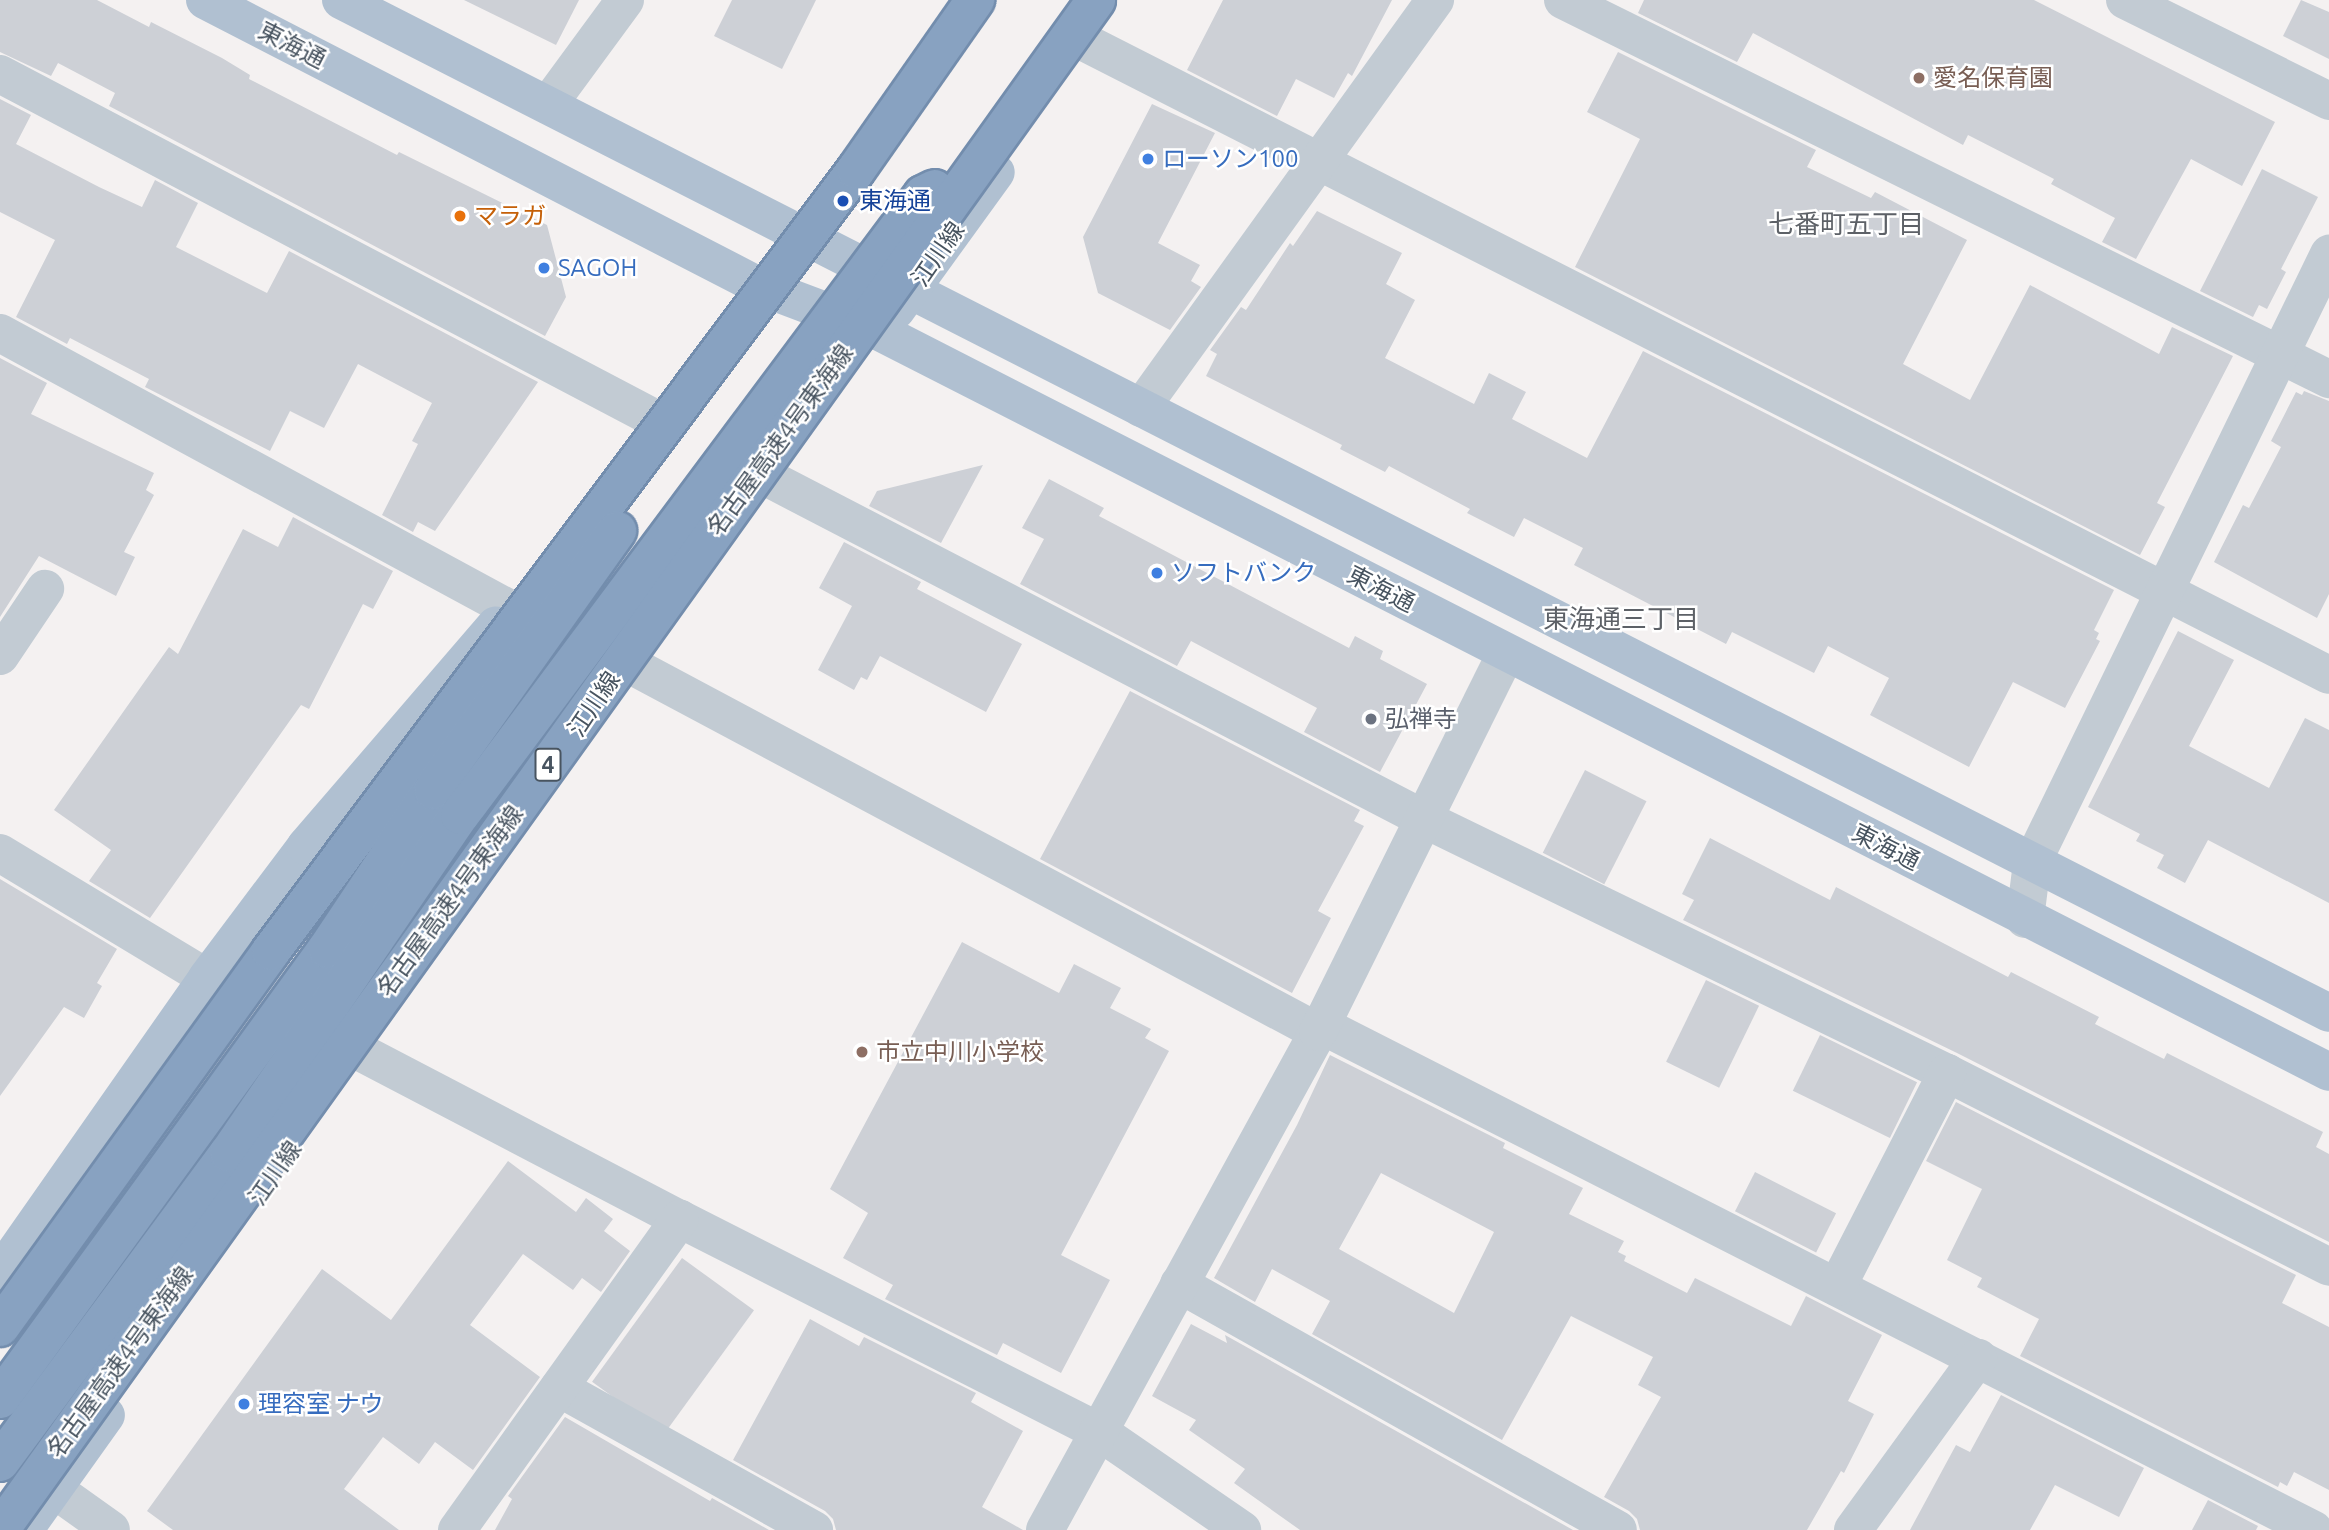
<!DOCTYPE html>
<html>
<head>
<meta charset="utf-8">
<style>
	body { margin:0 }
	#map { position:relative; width:2329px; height:1530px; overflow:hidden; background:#f4f1f1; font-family:Ubuntu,"Noto Sans JP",sans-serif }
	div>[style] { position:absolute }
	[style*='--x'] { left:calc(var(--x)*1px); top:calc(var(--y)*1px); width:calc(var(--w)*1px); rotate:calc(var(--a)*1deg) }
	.building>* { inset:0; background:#cdd0d6; transform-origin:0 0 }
	.minor>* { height:38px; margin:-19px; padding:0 19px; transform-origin:19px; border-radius:19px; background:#c2cbd3 }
	.major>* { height:38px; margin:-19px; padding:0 19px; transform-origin:19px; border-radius:19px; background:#b0c0d1 }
	.bridges { filter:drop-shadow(2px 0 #738dad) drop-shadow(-2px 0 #738dad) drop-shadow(0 2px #738dad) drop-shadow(0 -2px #738dad) }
	.highway-bridge>* { height:38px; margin:-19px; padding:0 19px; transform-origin:19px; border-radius:19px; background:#88a2c1 }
	.dots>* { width:19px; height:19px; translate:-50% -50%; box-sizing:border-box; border:4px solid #fff; border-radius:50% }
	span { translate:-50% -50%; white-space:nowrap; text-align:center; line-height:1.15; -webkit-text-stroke:5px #fff; paint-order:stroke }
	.shield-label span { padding:2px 5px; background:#fff; border:2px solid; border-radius:5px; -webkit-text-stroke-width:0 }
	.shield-label { font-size:23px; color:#485460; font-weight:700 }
	.street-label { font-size:24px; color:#485460 }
	.education-label { font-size:24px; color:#785e54 }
	.left { translate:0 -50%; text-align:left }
	.shop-label { font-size:24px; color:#366cbe }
	.transit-label { font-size:24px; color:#164399 }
	.food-label { font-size:24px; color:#c56008 }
	.worship-label { font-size:24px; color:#5b616d }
	.neighbourhood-label { font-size:26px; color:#5d6167 }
</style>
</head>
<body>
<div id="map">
	<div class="building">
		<i style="clip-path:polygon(0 0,97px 0,149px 27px,151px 22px,222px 58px,250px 75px,249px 79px,397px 155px,399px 152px,547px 225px,566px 297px,545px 336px,109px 106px,115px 93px,58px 63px,51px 76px,0 52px)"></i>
		<i style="clip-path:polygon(464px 0,579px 0,556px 45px)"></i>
		<i style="clip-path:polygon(732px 0,816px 0,782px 69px,714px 36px)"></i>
		<i style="clip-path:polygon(1223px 0,1392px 0,1352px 76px,1348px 73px,1334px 98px,1296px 79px,1277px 116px,1187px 70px)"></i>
		<i style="clip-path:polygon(1644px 0,2034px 0,2275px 122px,2242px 186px,2191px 159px,2136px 259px,2102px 242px,2115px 218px,2051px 184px,2054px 179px,1968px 135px,1963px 145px,1753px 33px,1737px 62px,1638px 13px)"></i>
		<i style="clip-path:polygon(2301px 0,2329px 12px,2329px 59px,2283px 36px)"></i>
		<i style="clip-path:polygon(1618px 52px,1816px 150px,1807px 167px,1871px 198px,1875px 192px,1967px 240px,1903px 364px,1970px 400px,2030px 285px,2159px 354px,2172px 327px,2233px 356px,2157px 503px,2165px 507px,2140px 555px,1575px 267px,1640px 139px,1587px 112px)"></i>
		<i style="clip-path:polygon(0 99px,31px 115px,16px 144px,99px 187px,142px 207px,155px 180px,198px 203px,176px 247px,267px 293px,289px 251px,538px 382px,435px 531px,418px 522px,413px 532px,382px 515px,418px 444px,412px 441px,432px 403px,358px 364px,324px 428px,290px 411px,270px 451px,145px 387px,149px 379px,70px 338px,67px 344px,16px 317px,55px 240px,0 212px)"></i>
		<i style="clip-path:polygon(1152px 104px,1215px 133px,1158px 243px,1200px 265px,1191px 281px,1201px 287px,1170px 330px,1098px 293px,1083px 237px)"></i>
		<i style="clip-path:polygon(2262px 169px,2318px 197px,2281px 269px,2286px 272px,2267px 309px,2259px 305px,2253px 317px,2200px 291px)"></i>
		<i style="clip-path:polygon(1317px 211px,1402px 253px,1386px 284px,1415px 300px,1385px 358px,1474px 404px,1489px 373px,1526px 392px,1512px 419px,1587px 458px,1643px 351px,2114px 590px,2094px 630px,2099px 633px,2096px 639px,2100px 641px,2065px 708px,2013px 682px,1969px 767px,1870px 715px,1889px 678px,1828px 646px,1814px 673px,1732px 632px,1726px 644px,1574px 565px,1583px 548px,1524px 518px,1514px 537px,1467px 513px,1470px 509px,1389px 466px,1385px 472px,1340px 449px,1342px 445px,1206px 376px,1217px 354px,1210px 350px,1241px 307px,1246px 310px,1290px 243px,1293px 246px)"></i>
		<i style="clip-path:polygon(0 358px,47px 383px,31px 414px,154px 473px,146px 490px,154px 495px,124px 552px,135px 557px,116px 596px,39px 556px,0 617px)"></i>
		<i style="clip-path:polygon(2304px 391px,2329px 401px,2329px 594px,2317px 618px,2214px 562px,2243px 505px,2249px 508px,2281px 447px,2271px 441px,2296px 392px,2302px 395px)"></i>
		<i style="clip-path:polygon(983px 465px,941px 543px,869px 506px,877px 491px)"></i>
		<i style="clip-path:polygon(1049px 479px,1104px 508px,1099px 516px,1349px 648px,1355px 636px,1383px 651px,1380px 659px,1427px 684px,1380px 772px,1304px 732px,1317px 708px,1191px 641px,1177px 666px,1020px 584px,1044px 539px,1022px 528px)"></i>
		<i style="clip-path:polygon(293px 517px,393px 571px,373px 609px,363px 604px,309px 709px,301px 705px,150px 918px,89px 881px,111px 850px,54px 810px,169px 647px,178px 654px,243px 529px,278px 547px)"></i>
		<i style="clip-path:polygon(844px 542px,921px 582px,917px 589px,1022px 644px,986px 712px,880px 656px,867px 680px,861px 677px,854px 690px,818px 670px,852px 606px,819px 588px)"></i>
		<i style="clip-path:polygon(2178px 631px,2234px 660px,2189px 746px,2269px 788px,2305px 718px,2329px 730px,2329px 903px,2208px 840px,2185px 883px,2157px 868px,2164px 855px,2136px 841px,2140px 834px,2088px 807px)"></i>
		<i style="clip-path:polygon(1130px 691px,1360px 810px,1354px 821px,1364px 826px,1318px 911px,1331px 918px,1292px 993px,1040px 859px)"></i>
		<i style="left:1585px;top:770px;width:69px;height:93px;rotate:27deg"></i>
		<i style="clip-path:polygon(1710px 838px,1830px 900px,1836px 887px,2008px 977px,2011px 972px,2099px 1017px,2095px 1024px,2164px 1059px,2167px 1053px,2323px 1132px,2316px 1147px,2329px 1154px,2329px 1242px,1957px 1053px,1683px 920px,1694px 900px,1682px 894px)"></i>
		<i style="clip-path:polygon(0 879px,117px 949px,97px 983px,102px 986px,84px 1018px,64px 1007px,0 1096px)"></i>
		<i style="clip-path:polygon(962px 942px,1059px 993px,1074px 964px,1121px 988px,1110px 1008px,1151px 1029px,1145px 1038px,1169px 1051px,1061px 1255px,1110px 1280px,1061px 1373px,1003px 1343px,997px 1355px,885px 1299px,893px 1285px,843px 1258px,868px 1213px,830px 1189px)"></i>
		<i style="left:1706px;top:980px;width:59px;height:91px;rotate:26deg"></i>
		<i style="left:1820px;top:1035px;width:108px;height:62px;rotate:26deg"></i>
		<i style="clip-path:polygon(evenodd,1330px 1055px,1505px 1143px,1503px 1148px,1583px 1188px,1569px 1214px,1624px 1241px,1618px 1252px,1626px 1256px,1624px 1261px,1687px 1293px,1695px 1278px,1791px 1326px,1806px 1296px,1882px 1335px,1848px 1401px,1874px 1414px,1844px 1473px,1841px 1471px,1807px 1530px,1640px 1530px,1637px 1519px,1629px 1511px,1604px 1497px,1661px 1397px,1638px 1385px,1653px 1357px,1571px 1316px,1502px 1440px,1312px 1334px,1330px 1301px,1272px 1269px,1255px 1302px,1214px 1278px,1297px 1125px,1330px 1055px,1381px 1173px,1494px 1232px,1454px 1313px,1339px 1249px,1381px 1173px)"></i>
		<i style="clip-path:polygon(1956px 1102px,2296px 1275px,2282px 1303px,2329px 1327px,2329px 1490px,2294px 1472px,2287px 1486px,2280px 1482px,2278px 1487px,2020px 1356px,2039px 1319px,1977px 1287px,1982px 1278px,1947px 1260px,1982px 1189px,1926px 1161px)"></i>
		<i style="clip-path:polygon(508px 1161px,576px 1212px,586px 1198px,613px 1219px,604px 1231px,630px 1251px,601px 1292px,582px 1278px,573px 1290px,523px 1254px,470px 1325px,540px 1377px,473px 1470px,435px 1442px,419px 1464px,383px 1437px,344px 1489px,399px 1530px,173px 1530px,147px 1511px,322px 1269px,391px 1320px)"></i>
		<i style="left:1755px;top:1172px;width:91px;height:44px;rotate:27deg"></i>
		<i style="left:682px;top:1258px;width:89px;height:153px;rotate:36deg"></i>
		<i style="clip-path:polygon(810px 1319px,859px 1346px,864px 1337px,976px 1393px,971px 1402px,1023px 1431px,982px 1507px,1023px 1530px,836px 1530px,833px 1519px,825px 1511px,733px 1460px)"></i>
		<i style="clip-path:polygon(1191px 1324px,1227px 1343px,1225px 1335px,1573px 1530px,1300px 1530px,1234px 1483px,1245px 1469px,1189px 1430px,1196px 1420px,1152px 1396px)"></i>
		<i style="clip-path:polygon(2001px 1395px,2144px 1468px,2119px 1517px,2055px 1485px,2030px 1530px,1910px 1530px,1956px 1445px,1970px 1452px)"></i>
		<i style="clip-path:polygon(565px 1417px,710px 1501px,712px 1498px,769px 1530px,495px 1530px,512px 1499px,508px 1496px)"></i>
		<i style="clip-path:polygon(2208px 1500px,2258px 1526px,2256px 1530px,2192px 1530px)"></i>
	</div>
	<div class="minor">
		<i style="--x:1563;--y:0;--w:855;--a:26.33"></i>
		<i style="--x:2125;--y:0;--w:228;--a:26.3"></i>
		<i style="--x:1086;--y:43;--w:1394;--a:26.95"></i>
		<i style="--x:0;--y:74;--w:737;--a:27.75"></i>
		<i style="--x:548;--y:105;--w:130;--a:-53.7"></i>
		<i style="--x:0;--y:333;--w:580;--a:28.42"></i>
		<i style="--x:1141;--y:408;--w:503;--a:-54.22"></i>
		<i style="--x:766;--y:477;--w:742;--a:27.46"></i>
		<i style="--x:1424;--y:819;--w:581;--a:25.9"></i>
		<i style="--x:1947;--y:1073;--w:428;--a:26.9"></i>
		<i style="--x:0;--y:656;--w:81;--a:-56.1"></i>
		<i style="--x:623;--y:661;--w:788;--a:28.09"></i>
		<i style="--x:0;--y:853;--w:242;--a:31.1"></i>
		<i style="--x:2025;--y:919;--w:56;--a:-82.9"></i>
		<i style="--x:2032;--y:863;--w:678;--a:-64"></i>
		<i style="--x:1321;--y:1025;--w:1114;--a:26.96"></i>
		<i style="--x:360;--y:1052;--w:361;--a:27.6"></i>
		<i style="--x:680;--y:1219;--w:469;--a:26.9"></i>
		<i style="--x:1098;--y:1431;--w:175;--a:34.5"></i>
		<i style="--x:1179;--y:1284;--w:503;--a:29.26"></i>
		<i style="--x:1837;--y:1287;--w:241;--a:-62.8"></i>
		<i style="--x:559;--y:1388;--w:292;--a:29.1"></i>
		<i style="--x:27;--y:1470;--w:103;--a:35.5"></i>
		<i style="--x:457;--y:1530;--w:383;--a:-54.4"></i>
		<i style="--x:1045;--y:1530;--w:568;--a:-61.27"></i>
		<i style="--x:1318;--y:1032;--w:423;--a:-63.6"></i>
		<i style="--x:1853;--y:1530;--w:213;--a:-54"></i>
	</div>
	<div class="major">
		<i style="--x:205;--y:0;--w:623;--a:27.3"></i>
		<i style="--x:759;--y:286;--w:127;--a:20.7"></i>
		<i style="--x:878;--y:331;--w:1629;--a:27.05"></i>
		<i style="--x:341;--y:0;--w:2231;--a:27"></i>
		<i style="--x:896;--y:310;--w:170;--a:-54.1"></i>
		<i style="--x:0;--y:1274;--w:361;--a:-55"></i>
		<i style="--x:207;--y:978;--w:165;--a:-53.1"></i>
		<i style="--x:306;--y:846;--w:291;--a:-49.3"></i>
		<i style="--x:24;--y:1530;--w:141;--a:-54.5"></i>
	</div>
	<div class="bridges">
		<div class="highway-bridge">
			<i style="--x:0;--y:1327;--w:463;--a:-54.2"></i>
			<i style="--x:271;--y:951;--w:976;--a:-53.17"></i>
			<i style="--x:856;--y:170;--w:208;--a:-55"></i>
			<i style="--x:0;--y:1399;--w:556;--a:-54"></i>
			<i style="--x:327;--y:949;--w:191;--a:-56.3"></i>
			<i style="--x:433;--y:790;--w:318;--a:-54.6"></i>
			<i style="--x:0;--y:1462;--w:385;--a:-53.5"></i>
			<i style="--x:229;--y:1153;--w:409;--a:-55.7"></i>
			<i style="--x:460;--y:815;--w:774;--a:-53.25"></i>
			<i style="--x:923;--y:195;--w:13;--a:-27"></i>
			<i style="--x:0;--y:1530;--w:1882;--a:-54.38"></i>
		</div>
	</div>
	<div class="dots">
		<i style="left:1919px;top:78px;background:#8d6e63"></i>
		<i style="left:1148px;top:159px;background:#3f7fe0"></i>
		<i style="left:843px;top:201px;background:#1a4fb4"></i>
		<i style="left:460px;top:216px;background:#e8710a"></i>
		<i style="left:544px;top:268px;background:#3f7fe0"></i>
		<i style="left:1157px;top:573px;background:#3f7fe0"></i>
		<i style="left:1371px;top:719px;background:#6b7280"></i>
		<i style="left:862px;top:1052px;background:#8d6e63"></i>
		<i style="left:244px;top:1404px;background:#3f7fe0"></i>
	</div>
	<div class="shield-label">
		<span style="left:548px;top:765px">4</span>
	</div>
	<div class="street-label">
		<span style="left:292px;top:45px;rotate:27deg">東海通</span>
		<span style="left:938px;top:254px;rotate:-55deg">江川線</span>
		<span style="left:780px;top:440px;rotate:-54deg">名古屋高速4号東海線</span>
		<span style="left:1381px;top:589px;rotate:27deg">東海通</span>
		<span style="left:594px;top:704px;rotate:-56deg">江川線</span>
		<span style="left:1886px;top:847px;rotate:27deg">東海通</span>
		<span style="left:450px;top:901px;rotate:-54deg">名古屋高速4号東海線</span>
		<span style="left:275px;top:1173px;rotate:-55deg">江川線</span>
		<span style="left:120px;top:1362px;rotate:-54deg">名古屋高速4号東海線</span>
	</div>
	<div class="education-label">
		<span class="left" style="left:1933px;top:78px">愛名保育園</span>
		<span class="left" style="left:876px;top:1052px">市立中川小学校</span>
	</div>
	<div class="shop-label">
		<span class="left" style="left:1162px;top:159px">ローソン100</span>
		<span class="left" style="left:558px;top:268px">SAGOH</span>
		<span class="left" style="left:1171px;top:573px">ソフトバンク</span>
		<span class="left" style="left:258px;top:1404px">理容室 ナウ</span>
	</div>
	<div class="transit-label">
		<span class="left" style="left:859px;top:201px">東海通</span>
	</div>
	<div class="food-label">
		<span class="left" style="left:474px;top:216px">マラガ</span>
	</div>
	<div class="worship-label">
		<span class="left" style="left:1385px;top:719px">弘禅寺</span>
	</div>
	<div class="neighbourhood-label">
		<span style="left:1846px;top:224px">七番町五丁目</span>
		<span style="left:1621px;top:619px">東海通三丁目</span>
	</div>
</div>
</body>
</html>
